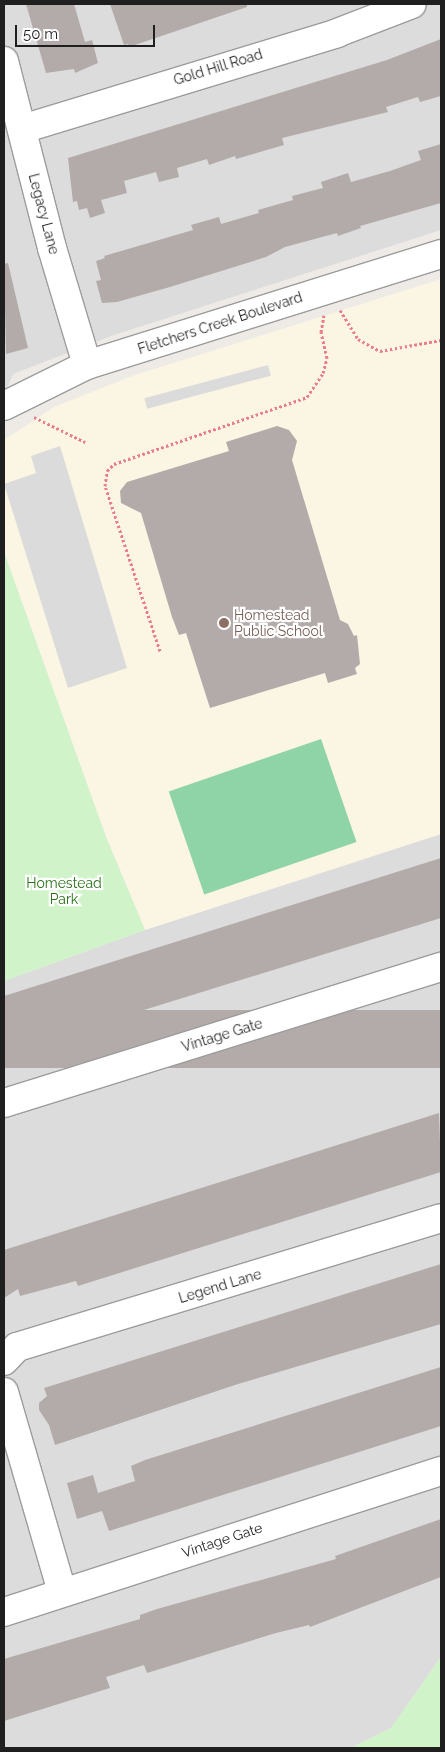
<!DOCTYPE html>
<html>
<head>
<meta charset="utf-8">
<style>
	body { margin:0 }
	#map { position:relative; width:445px; height:1752px; overflow:hidden; background:#eeeae6; font-family:Raleway,sans-serif }
	div>[style] { position:absolute }
	[style*='--x'] { left:calc(var(--x)*1px); top:calc(var(--y)*1px); width:calc(var(--w)*1px); rotate:calc(var(--a)*1deg) }
	.residential>* { inset:0; background:#dddcdc }
	.education>* { inset:0; background:#fbf5e3 }
	.park>* { inset:0; background:#d1f3c9 }
	.pitch>* { inset:0; background:#8ed4a6; transform-origin:0 0 }
	.parking>* { inset:0; background:#dbdbdb; transform-origin:0 0 }
	.building>* { inset:0; background:#b3aba9; transform-origin:0 0 }
	.path>* { height:3px; margin-top:-1.5px; transform-origin:0; background:repeating-linear-gradient(90deg,#e97d8f 0 2.5px,transparent 0 5px) }
	.roads { filter:drop-shadow(1px 0 #9c9c9c) drop-shadow(-1px 0 #9c9c9c) drop-shadow(0 1px #9c9c9c) drop-shadow(0 -1px #9c9c9c) }
	.minor>* { height:28px; margin:-14px; padding:0 14px; transform-origin:14px; border-radius:14px; background:#fff }
	.dots>* { width:14px; height:14px; translate:-50% -50%; box-sizing:border-box; border:2px solid #fff; border-radius:50% }
	span { translate:-50% -50%; white-space:nowrap; text-align:center; line-height:1.15; -webkit-text-stroke:4.5px #fff; paint-order:stroke }
	.street-label { font-size:14px; color:#1f1f1f }
	.education-label { font-size:14px; color:#785e54 }
	.left { translate:0 -50%; text-align:left }
	.park-label { font-size:14px; color:#2a7119 }
	.frame { position:absolute; inset:0; border:5px solid #1f1f1f; pointer-events:none }
	.scale { position:absolute; left:15px; top:25px; width:140px; height:22px; box-sizing:border-box; border:2px solid #1f1f1f; border-top:0; padding-left:6px; font-size:15px; line-height:18px; white-space:nowrap; color:#1f1f1f; -webkit-text-stroke:4px #fff; paint-order:stroke }
</style>
</head>
<body>
<div id="map">
	<div class="residential">
		<i style="clip-path:polygon(4px 4px,441px 4px,441px 230px,114px 335px,13px 374px,4px 395px)"></i>
		<i style="clip-path:polygon(441px 834px,441px 1657px,391px 1728px,351px 1748px,4px 1748px,4px 981px,145px 930px)"></i>
	</div>
	<div class="education">
		<i style="clip-path:polygon(441px 279px,441px 834px,145px 930px,106px 837px,4px 552px,4px 440px,54px 407px,132px 376px)"></i>
	</div>
	<div class="park">
		<i style="clip-path:polygon(4px 552px,106px 837px,145px 930px,4px 981px)"></i>
		<i style="clip-path:polygon(441px 1657px,441px 1748px,351px 1748px,391px 1728px)"></i>
	</div>
	<div class="pitch">
		<i style="left:321px;top:739px;width:109px;height:161px;rotate:71deg"></i>
	</div>
	<div class="parking">
		<i style="left:268px;top:365px;width:11px;height:128px;rotate:75deg"></i>
		<i style="clip-path:polygon(60px 446px,127px 668px,68px 688px,4px 484px,36px 473px,31px 456px)"></i>
	</div>
	<div class="building">
		<i style="clip-path:polygon(26px 4px,74px 4px,85px 42px,92px 40px,98px 63px,75px 73px,74px 69px,46px 73px)"></i>
		<i style="clip-path:polygon(110px 4px,247px 4px,247px 7px,129px 47px,128px 44px,124px 45px)"></i>
		<i style="clip-path:polygon(441px 39px,441px 96px,420px 102px,418px 97px,386px 107px,388px 112px,282px 138px,284px 145px,236px 159px,235px 156px,209px 165px,207px 159px,177px 168px,179px 177px,159px 182px,156px 172px,124px 181px,127px 193px,101px 200px,105px 213px,90px 218px,87px 208px,79px 210px,77px 201px,73px 202px,68px 158px,387px 60px)"></i>
		<i style="clip-path:polygon(441px 144px,441px 203px,360px 226px,361px 228px,338px 236px,337px 233px,285px 247px,266px 257px,170px 287px,117px 302px,102px 303px,96px 281px,101px 280px,96px 261px,105px 258px,104px 256px,193px 230px,191px 225px,219px 217px,221px 224px,259px 213px,258px 210px,293px 200px,292px 196px,323px 188px,321px 182px,348px 173px,351px 182px,390px 171px,421px 160px,418px 151px)"></i>
		<i style="clip-path:polygon(8px 263px,28px 348px,6px 354px,4px 264px)"></i>
		<i style="clip-path:polygon(277px 426px,289px 430px,297px 441px,292px 460px,340px 620px,348px 624px,354px 636px,357px 635px,360px 664px,355px 668px,357px 674px,328px 683px,325px 673px,210px 708px,186px 633px,179px 635px,172px 617px,141px 513px,121px 503px,120px 491px,127px 482px,229px 451px,226px 442px)"></i>
		<i style="clip-path:polygon(441px 858px,441px 918px,18px 1049px,12px 1030px,4px 1033px,4px 996px)"></i>
		<i style="left:441px;top:1010px;width:58px;height:458px;rotate:90deg"></i>
		<i style="clip-path:polygon(439px 1113px,441px 1172px,78px 1286px,76px 1281px,20px 1296px,18px 1289px,4px 1298px,4px 1250px)"></i>
		<i style="clip-path:polygon(441px 1264px,441px 1324px,238px 1384px,55px 1445px,49px 1425px,39px 1410px,39px 1403px,47px 1396px,44px 1388px)"></i>
		<i style="clip-path:polygon(441px 1367px,441px 1426px,109px 1531px,102px 1511px,77px 1519px,67px 1483px,93px 1475px,98px 1493px,135px 1481px,131px 1466px,145px 1460px)"></i>
		<i style="clip-path:polygon(441px 1519px,441px 1577px,310px 1627px,309px 1625px,276px 1633px,147px 1673px,144px 1665px,106px 1677px,110px 1688px,4px 1721px,4px 1659px,140px 1619px,140px 1615px,157px 1609px,336px 1559px,335px 1556px)"></i>
	</div>
	<div class="path">
		<i style="--x:340;--y:310;--w:34;--a:58"></i>
		<i style="--x:358;--y:339;--w:25;--a:29"></i>
		<i style="--x:380;--y:351;--w:62;--a:-10.2"></i>
		<i style="--x:34;--y:417;--w:57;--a:26.1"></i>
		<i style="--x:160;--y:651;--w:174;--a:-108.4"></i>
		<i style="--x:105;--y:486;--w:15;--a:-82"></i>
		<i style="--x:107;--y:471;--w:10;--a:-45"></i>
		<i style="--x:114;--y:464;--w:204;--a:-19.1"></i>
		<i style="--x:307;--y:397;--w:29;--a:-56"></i>
		<i style="--x:323;--y:373;--w:16;--a:-75"></i>
		<i style="--x:327;--y:358;--w:27;--a:-103"></i>
		<i style="--x:321;--y:332;--w:17;--a:-80"></i>
	</div>
	<div class="roads">
		<div class="minor">
			<i style="--x:4;--y:61;--w:193;--a:75.6"></i>
			<i style="--x:52;--y:248;--w:122;--a:73.3"></i>
			<i style="--x:22;--y:129;--w:329;--a:-16.9"></i>
			<i style="--x:337;--y:33;--w:80;--a:-21.1"></i>
			<i style="--x:4;--y:406;--w:93;--a:-26.3"></i>
			<i style="--x:87;--y:365;--w:371;--a:-17.4"></i>
			<i style="--x:4;--y:1103;--w:458;--a:-17.3"></i>
			<i style="--x:4;--y:1361;--w:19;--a:-47"></i>
			<i style="--x:17;--y:1347;--w:443;--a:-16.9"></i>
			<i style="--x:4;--y:1392;--w:207;--a:73.8"></i>
			<i style="--x:4;--y:1612;--w:459;--a:-17.9"></i>
		</div>
	</div>
	<div class="dots">
		<i style="left:224px;top:623px;background:#8d6e63"></i>
	</div>
	<div class="street-label">
		<span style="left:218px;top:67px;rotate:-17deg">Gold Hill Road</span>
		<span style="left:44px;top:214px;rotate:75deg">Legacy Lane</span>
		<span style="left:220px;top:323px;rotate:-18deg">Fletchers Creek Boulevard</span>
		<span style="left:222px;top:1035px;rotate:-17deg">Vintage Gate</span>
		<span style="left:220px;top:1286px;rotate:-17deg">Legend Lane</span>
		<span style="left:222px;top:1540px;rotate:-18deg">Vintage Gate</span>
	</div>
	<div class="education-label">
		<span class="left" style="left:234px;top:623px">Homestead<br>Public School</span>
	</div>
	<div class="park-label">
		<span style="left:64px;top:891px">Homestead<br>Park</span>
	</div>
	<div class="frame"></div>
	<div class="scale">50 m</div>
</div>
</body>
</html>
